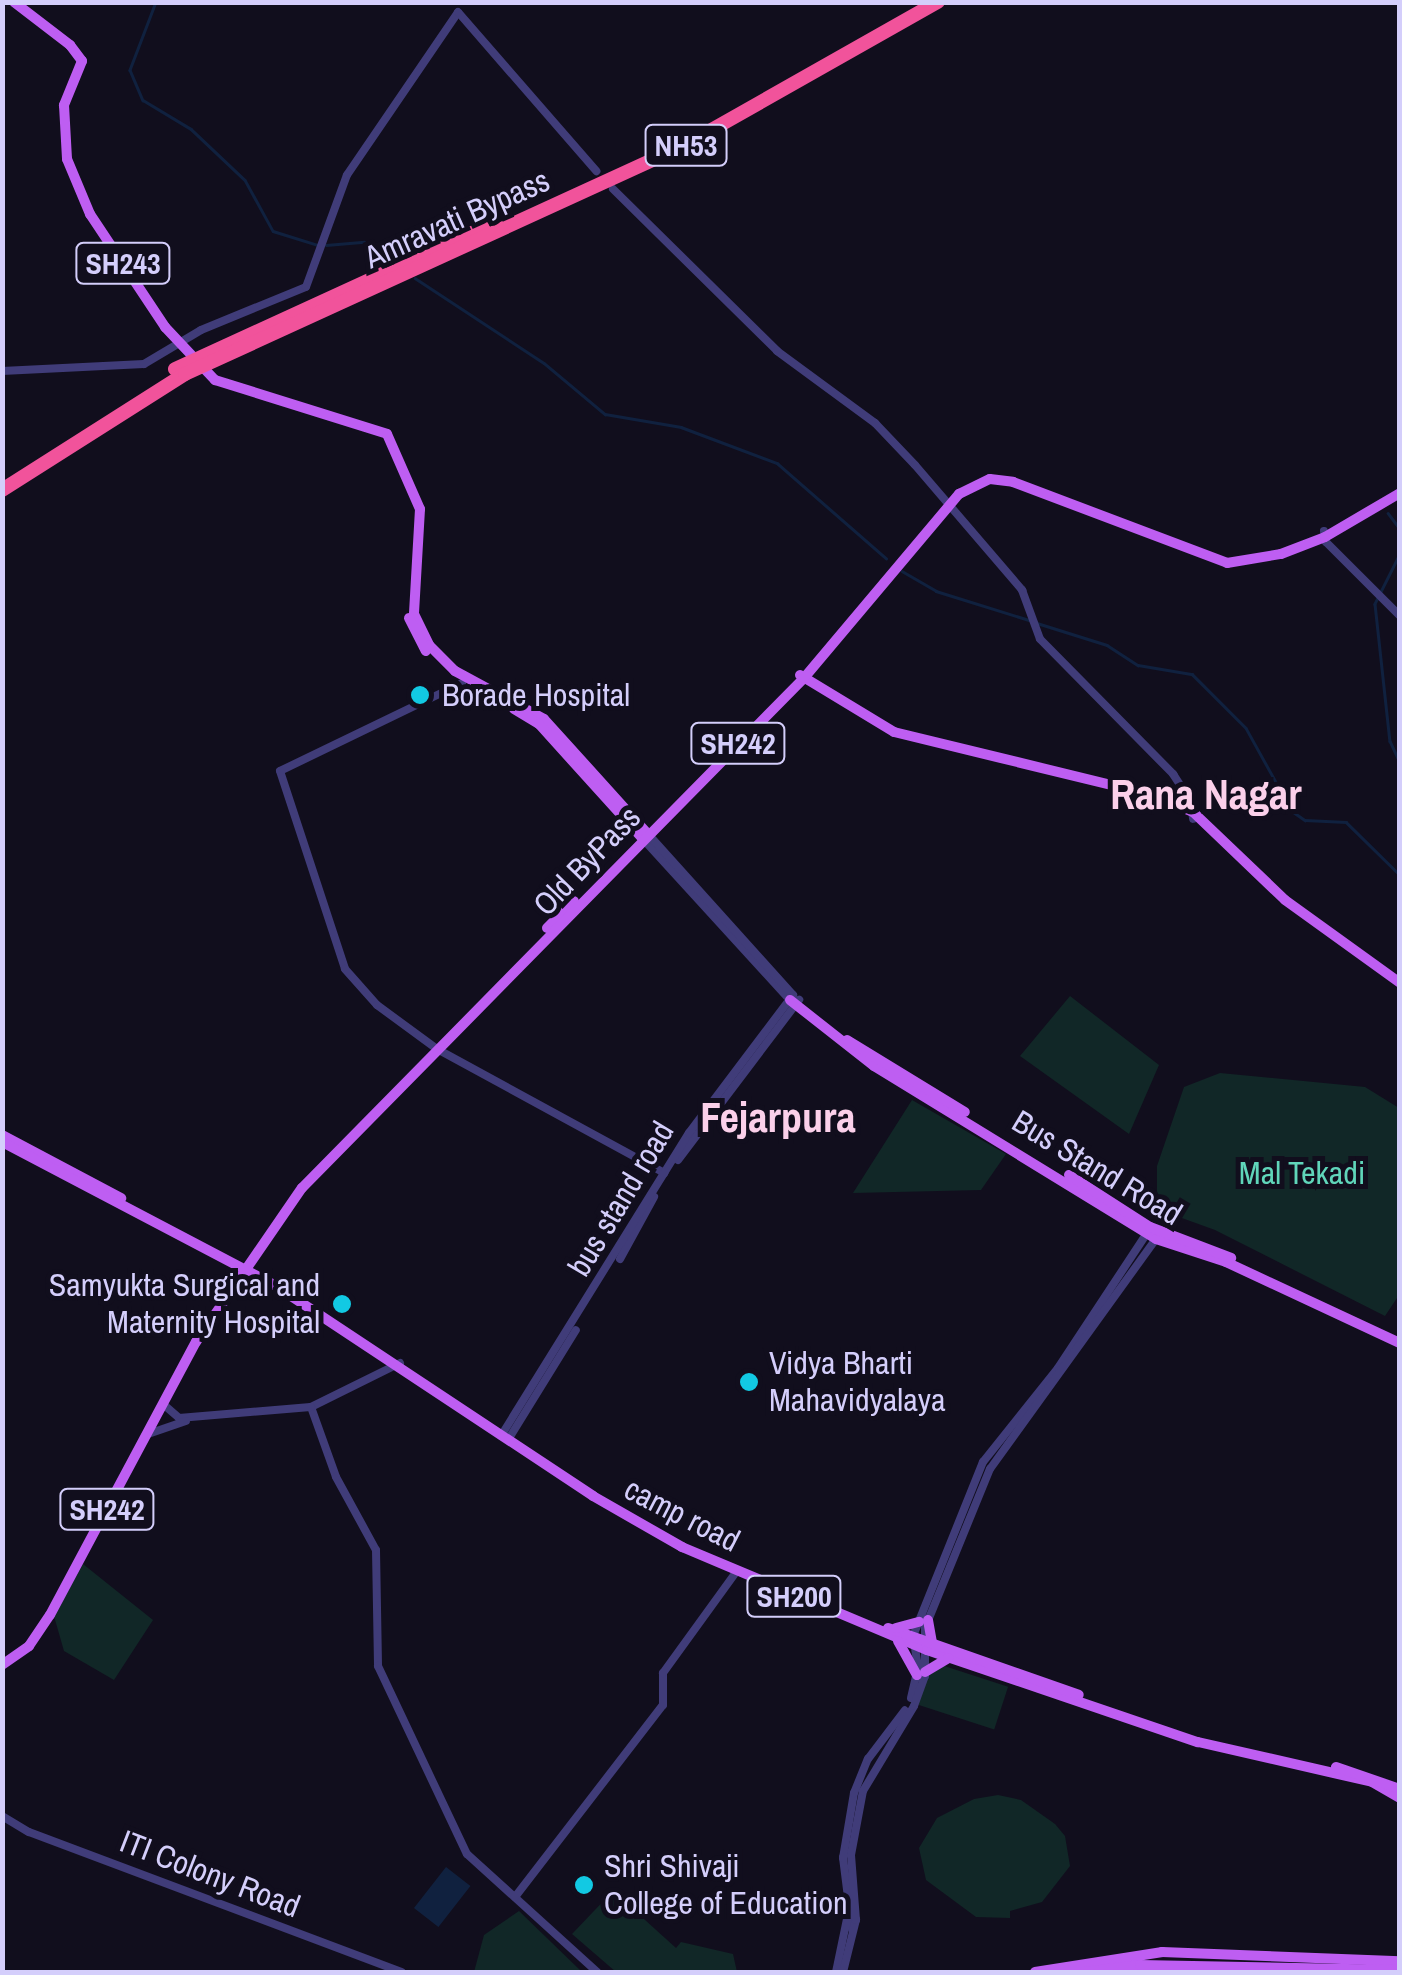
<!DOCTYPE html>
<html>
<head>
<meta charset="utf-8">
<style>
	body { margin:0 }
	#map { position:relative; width:1402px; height:1975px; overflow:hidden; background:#110e1d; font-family:"Archivo Narrow",sans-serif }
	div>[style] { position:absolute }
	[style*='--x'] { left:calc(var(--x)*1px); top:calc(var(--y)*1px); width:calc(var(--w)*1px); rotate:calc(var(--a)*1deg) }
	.green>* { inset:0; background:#112727; transform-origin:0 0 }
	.water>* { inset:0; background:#10213f; transform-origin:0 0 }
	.stream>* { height:2.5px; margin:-1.25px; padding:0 1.25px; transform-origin:1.25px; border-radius:1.25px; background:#10213f }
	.minor>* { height:8px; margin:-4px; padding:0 4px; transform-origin:4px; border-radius:4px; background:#403c79 }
	.major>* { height:10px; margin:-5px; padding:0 5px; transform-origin:5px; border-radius:5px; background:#be5ef2 }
	.highway>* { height:14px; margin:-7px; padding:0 7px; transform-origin:7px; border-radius:7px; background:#f1539b }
	.dots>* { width:28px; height:28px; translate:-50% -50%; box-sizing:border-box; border:5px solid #110e1d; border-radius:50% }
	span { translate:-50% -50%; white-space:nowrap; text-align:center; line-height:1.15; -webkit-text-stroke:10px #110e1d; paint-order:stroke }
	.shield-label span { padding:2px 8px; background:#110e1d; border:2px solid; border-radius:8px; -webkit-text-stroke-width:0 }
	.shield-label { font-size:30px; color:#d4cefb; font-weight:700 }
	.street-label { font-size:32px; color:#d4cefb }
	.poi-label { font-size:32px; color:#d4cefb }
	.left { translate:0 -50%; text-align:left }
	.right { translate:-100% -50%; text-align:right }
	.park-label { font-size:32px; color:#60d5ba }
	.district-label { font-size:42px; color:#fbd0ea; font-weight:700 }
	.frame { position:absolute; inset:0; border:5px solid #d4cefb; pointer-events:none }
</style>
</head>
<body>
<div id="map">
	<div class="green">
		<i style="clip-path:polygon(1070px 996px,1159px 1065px,1129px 1134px,1020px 1056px)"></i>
		<i style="clip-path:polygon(1220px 1073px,1365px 1087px,1399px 1108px,1399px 1295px,1385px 1316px,1215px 1230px,1157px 1209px,1157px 1166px,1184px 1087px)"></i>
		<i style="clip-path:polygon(912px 1100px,1006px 1154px,981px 1190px,853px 1193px)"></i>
		<i style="clip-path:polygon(83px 1564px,153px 1620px,114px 1680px,64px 1651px,54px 1616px)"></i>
		<i style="left:932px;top:1662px;width:80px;height:45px;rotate:18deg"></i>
		<i style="clip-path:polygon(998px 1795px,1021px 1800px,1055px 1824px,1065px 1836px,1070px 1866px,1042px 1902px,1010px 1911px,1010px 1918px,976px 1917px,926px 1880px,919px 1848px,937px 1818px,974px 1799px)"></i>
		<i style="clip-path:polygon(613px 1891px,676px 1948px,681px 1942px,733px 1954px,737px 1972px,616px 1972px,572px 1934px)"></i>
		<i style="clip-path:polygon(519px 1911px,582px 1972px,474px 1972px,484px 1935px)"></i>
	</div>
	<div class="water">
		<i style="left:446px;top:1867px;width:31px;height:52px;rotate:38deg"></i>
	</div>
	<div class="stream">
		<i style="--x:156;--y:2;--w:73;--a:110.9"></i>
		<i style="--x:130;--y:70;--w:33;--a:67"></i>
		<i style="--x:143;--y:100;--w:56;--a:31.1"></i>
		<i style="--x:191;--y:129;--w:74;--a:43.4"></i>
		<i style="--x:245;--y:180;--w:58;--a:61.2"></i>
		<i style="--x:273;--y:231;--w:47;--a:17.3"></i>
		<i style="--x:326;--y:245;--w:38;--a:-5"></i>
		<i style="--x:364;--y:242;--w:34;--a:38"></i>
		<i style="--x:415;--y:278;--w:154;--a:33.4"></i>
		<i style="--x:544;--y:363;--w:80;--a:39.9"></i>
		<i style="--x:605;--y:414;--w:77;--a:9.7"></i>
		<i style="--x:681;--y:427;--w:103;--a:20.6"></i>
		<i style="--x:777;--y:463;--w:145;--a:41.1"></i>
		<i style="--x:1388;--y:513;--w:20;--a:53"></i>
		<i style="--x:1400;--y:554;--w:56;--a:116.6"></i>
		<i style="--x:1375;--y:604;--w:138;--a:83.8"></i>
		<i style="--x:1390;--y:741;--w:23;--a:65"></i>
		<i style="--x:902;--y:571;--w:39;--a:30"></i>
		<i style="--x:936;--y:591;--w:97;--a:17.3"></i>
		<i style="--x:1037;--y:623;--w:73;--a:17.4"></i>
		<i style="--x:1107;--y:645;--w:37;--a:33"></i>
		<i style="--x:1138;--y:665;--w:55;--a:9.5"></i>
		<i style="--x:1192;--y:674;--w:76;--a:45"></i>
		<i style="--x:1246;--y:728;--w:95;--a:61"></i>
		<i style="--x:1292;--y:811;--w:16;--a:35"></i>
		<i style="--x:1305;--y:820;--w:41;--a:2.8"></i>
		<i style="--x:1346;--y:822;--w:76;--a:44.5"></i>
	</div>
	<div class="minor">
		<i style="--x:613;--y:189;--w:231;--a:44.6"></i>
		<i style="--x:777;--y:351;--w:122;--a:36.3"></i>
		<i style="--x:875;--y:423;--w:58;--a:46.4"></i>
		<i style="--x:915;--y:465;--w:165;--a:49.4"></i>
		<i style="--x:1022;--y:590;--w:52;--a:69.8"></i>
		<i style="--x:1040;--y:639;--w:190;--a:45.4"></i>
		<i style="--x:1173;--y:774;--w:33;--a:57"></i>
		<i style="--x:1191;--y:802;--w:17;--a:83"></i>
		<i style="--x:2;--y:371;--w:142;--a:-2.8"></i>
		<i style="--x:144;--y:364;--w:66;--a:-30.8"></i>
		<i style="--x:201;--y:330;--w:113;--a:-22.3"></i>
		<i style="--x:306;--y:287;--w:119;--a:-69.9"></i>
		<i style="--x:347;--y:175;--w:197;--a:-55.7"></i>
		<i style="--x:458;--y:12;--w:211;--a:49"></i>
		<i style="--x:1324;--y:531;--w:11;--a:80"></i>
		<i style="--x:1326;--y:542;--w:105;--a:45"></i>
		<i style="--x:462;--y:683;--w:202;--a:154.2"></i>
		<i style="--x:280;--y:771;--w:208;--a:71.8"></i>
		<i style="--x:345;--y:969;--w:48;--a:48.4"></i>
		<i style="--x:377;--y:1005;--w:74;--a:36.3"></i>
		<i style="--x:437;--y:1049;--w:259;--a:28.6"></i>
		<i style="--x:643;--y:839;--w:218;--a:47.6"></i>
		<i style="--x:678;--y:1160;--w:201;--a:-52.9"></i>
		<i style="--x:620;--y:1259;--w:71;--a:-61.3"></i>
		<i style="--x:400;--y:1363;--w:99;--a:153.7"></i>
		<i style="--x:311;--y:1407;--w:74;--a:70.3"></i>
		<i style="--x:336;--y:1477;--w:83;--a:61.3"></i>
		<i style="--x:376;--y:1550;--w:116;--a:89"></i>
		<i style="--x:378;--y:1666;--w:208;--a:64.7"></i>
		<i style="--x:467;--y:1854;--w:176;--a:42.2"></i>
		<i style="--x:163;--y:1404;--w:21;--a:41"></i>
		<i style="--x:179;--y:1418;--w:132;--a:-4.8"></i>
		<i style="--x:148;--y:1434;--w:40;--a:-18.9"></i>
		<i style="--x:501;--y:1436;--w:357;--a:-58.2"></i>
		<i style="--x:689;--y:1133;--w:173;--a:-53"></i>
		<i style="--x:793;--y:995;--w:217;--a:-132"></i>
		<i style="--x:508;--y:1440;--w:129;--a:-58.3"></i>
		<i style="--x:911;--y:1698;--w:32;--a:-77"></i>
		<i style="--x:918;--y:1667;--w:31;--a:-99"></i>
		<i style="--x:913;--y:1636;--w:188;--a:-68.1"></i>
		<i style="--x:983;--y:1462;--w:120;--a:-51.4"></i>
		<i style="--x:1058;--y:1368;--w:165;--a:-56.6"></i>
		<i style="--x:2;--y:1816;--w:31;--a:31"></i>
		<i style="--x:29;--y:1832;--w:398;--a:20.6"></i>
		<i style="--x:515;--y:1897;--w:242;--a:-52.4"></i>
		<i style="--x:663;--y:1705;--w:32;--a:-90"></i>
		<i style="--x:663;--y:1673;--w:125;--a:-54.1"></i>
		<i style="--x:852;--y:1929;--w:72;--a:-97.2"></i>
		<i style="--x:843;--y:1858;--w:66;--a:-80.4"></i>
		<i style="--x:854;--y:1793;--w:37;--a:-68"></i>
		<i style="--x:868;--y:1759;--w:61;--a:-52.9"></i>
		<i style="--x:836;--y:1972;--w:59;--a:-78.3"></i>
		<i style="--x:843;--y:1972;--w:54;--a:-76"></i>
		<i style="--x:856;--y:1920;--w:65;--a:-94.4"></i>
		<i style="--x:851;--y:1855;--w:65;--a:-79.4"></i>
		<i style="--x:863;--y:1791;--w:99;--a:-59"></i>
		<i style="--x:914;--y:1706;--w:32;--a:-70"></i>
		<i style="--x:925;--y:1676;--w:48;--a:-90"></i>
		<i style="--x:925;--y:1628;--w:172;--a:-67.8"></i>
		<i style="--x:990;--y:1469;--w:289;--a:-54.2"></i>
	</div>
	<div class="major">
		<i style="--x:14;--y:2;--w:71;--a:37.5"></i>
		<i style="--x:70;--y:45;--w:20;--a:53"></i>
		<i style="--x:82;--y:61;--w:48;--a:112.2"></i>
		<i style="--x:64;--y:105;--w:54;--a:86.8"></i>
		<i style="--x:67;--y:159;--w:60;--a:67.3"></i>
		<i style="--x:90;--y:214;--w:136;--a:56.4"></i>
		<i style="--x:165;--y:327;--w:73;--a:46.7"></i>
		<i style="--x:215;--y:380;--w:180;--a:17.4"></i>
		<i style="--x:387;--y:434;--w:82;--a:66.3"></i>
		<i style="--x:420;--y:509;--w:105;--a:93.3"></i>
		<i style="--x:414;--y:614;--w:34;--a:64"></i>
		<i style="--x:429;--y:645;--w:37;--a:45"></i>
		<i style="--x:455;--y:671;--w:101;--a:28.3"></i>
		<i style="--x:544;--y:719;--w:155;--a:47.9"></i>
		<i style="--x:409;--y:618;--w:37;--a:63"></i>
		<i style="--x:800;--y:675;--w:110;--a:31.2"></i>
		<i style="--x:894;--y:732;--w:266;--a:13.7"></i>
		<i style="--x:1152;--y:795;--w:44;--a:22.5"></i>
		<i style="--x:1193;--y:812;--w:127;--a:43.7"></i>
		<i style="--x:1285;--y:900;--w:142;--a:35.8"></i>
		<i style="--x:514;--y:709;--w:29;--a:31"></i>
		<i style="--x:539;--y:724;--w:155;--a:47.9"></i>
		<i style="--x:547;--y:928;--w:38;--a:-45"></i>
		<i style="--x:790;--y:1000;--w:107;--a:38.2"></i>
		<i style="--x:874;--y:1066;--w:331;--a:31.5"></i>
		<i style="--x:1156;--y:1239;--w:74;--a:18.2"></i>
		<i style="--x:1226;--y:1262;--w:192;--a:25"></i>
		<i style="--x:847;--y:1040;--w:138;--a:31.4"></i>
		<i style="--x:2;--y:1135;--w:135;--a:27.9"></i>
		<i style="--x:2;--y:1142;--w:310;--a:27.7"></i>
		<i style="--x:276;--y:1286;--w:380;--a:33.5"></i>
		<i style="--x:593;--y:1496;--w:103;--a:29.8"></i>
		<i style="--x:682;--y:1547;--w:266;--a:22.8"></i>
		<i style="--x:927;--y:1650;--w:286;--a:18.8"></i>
		<i style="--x:1198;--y:1742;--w:179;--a:12.9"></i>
		<i style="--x:1372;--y:1782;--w:32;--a:30"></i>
		<i style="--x:1069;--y:1175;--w:96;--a:32.7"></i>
		<i style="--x:1150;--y:1227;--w:87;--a:20.9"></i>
		<i style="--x:928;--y:1620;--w:23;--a:80"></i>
		<i style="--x:888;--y:1628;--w:202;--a:19.3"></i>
		<i style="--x:896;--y:1628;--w:24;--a:-15"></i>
		<i style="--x:898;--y:1641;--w:39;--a:61"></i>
		<i style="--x:2;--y:1665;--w:33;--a:-35"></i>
		<i style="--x:29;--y:1646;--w:37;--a:-56"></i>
		<i style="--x:50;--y:1615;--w:310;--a:-61.9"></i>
		<i style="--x:196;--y:1342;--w:187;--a:-55.5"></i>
		<i style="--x:302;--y:1188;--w:716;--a:-45.45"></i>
		<i style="--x:804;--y:678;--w:241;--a:-49.9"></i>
		<i style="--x:959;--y:494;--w:34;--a:-26"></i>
		<i style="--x:990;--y:479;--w:23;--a:7"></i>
		<i style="--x:1013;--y:482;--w:229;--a:20.7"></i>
		<i style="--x:1227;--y:563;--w:55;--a:-9.5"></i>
		<i style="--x:1281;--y:554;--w:47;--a:-21.1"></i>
		<i style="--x:1325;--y:537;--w:87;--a:-30.4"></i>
		<i style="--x:925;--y:1672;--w:27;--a:-31"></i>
		<i style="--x:1336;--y:1767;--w:68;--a:19"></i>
		<i style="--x:1035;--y:1972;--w:129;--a:-8.9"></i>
		<i style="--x:1162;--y:1952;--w:238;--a:2.2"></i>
		<i style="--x:1084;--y:1972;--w:56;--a:-7.1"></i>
		<i style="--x:1140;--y:1965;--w:260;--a:1.1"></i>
	</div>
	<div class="highway">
		<i style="--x:175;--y:369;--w:339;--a:-24.6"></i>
		<i style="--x:2;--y:490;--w:217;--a:-32.4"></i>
		<i style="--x:185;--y:374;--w:548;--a:-24.6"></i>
		<i style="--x:683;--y:146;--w:293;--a:-29.5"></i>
	</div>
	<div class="dots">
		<i style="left:420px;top:695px;background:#12c9e3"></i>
		<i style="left:342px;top:1304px;background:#12c9e3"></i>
		<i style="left:749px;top:1382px;background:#12c9e3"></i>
		<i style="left:584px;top:1885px;background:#12c9e3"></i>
	</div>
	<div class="shield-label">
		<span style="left:686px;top:145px">NH53</span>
		<span style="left:123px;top:263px">SH243</span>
		<span style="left:738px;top:743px">SH242</span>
		<span style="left:107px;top:1509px">SH242</span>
		<span style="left:794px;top:1596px">SH200</span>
	</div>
	<div class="street-label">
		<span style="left:457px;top:219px;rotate:-24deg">Amravati Bypass</span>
		<span style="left:587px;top:861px;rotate:-46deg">Old ByPass</span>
		<span style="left:1097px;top:1168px;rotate:31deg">Bus Stand Road</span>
		<span style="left:621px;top:1199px;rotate:-59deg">bus stand road</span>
		<span style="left:682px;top:1515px;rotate:27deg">camp road</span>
		<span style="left:210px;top:1874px;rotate:21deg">ITI Colony Road</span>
	</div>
	<div class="poi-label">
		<span class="left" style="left:442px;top:695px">Borade Hospital</span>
		<span class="right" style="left:320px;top:1304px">Samyukta Surgical and<br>Maternity Hospital</span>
		<span class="left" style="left:769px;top:1382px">Vidya Bharti<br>Mahavidyalaya</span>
		<span class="left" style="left:604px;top:1885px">Shri Shivaji<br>College of Education</span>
	</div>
	<div class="park-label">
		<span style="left:1302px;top:1173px">Mal Tekadi</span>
	</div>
	<div class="district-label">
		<span style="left:1206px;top:794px">Rana Nagar</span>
		<span style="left:778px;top:1117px">Fejarpura</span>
	</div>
	<div class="frame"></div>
</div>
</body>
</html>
